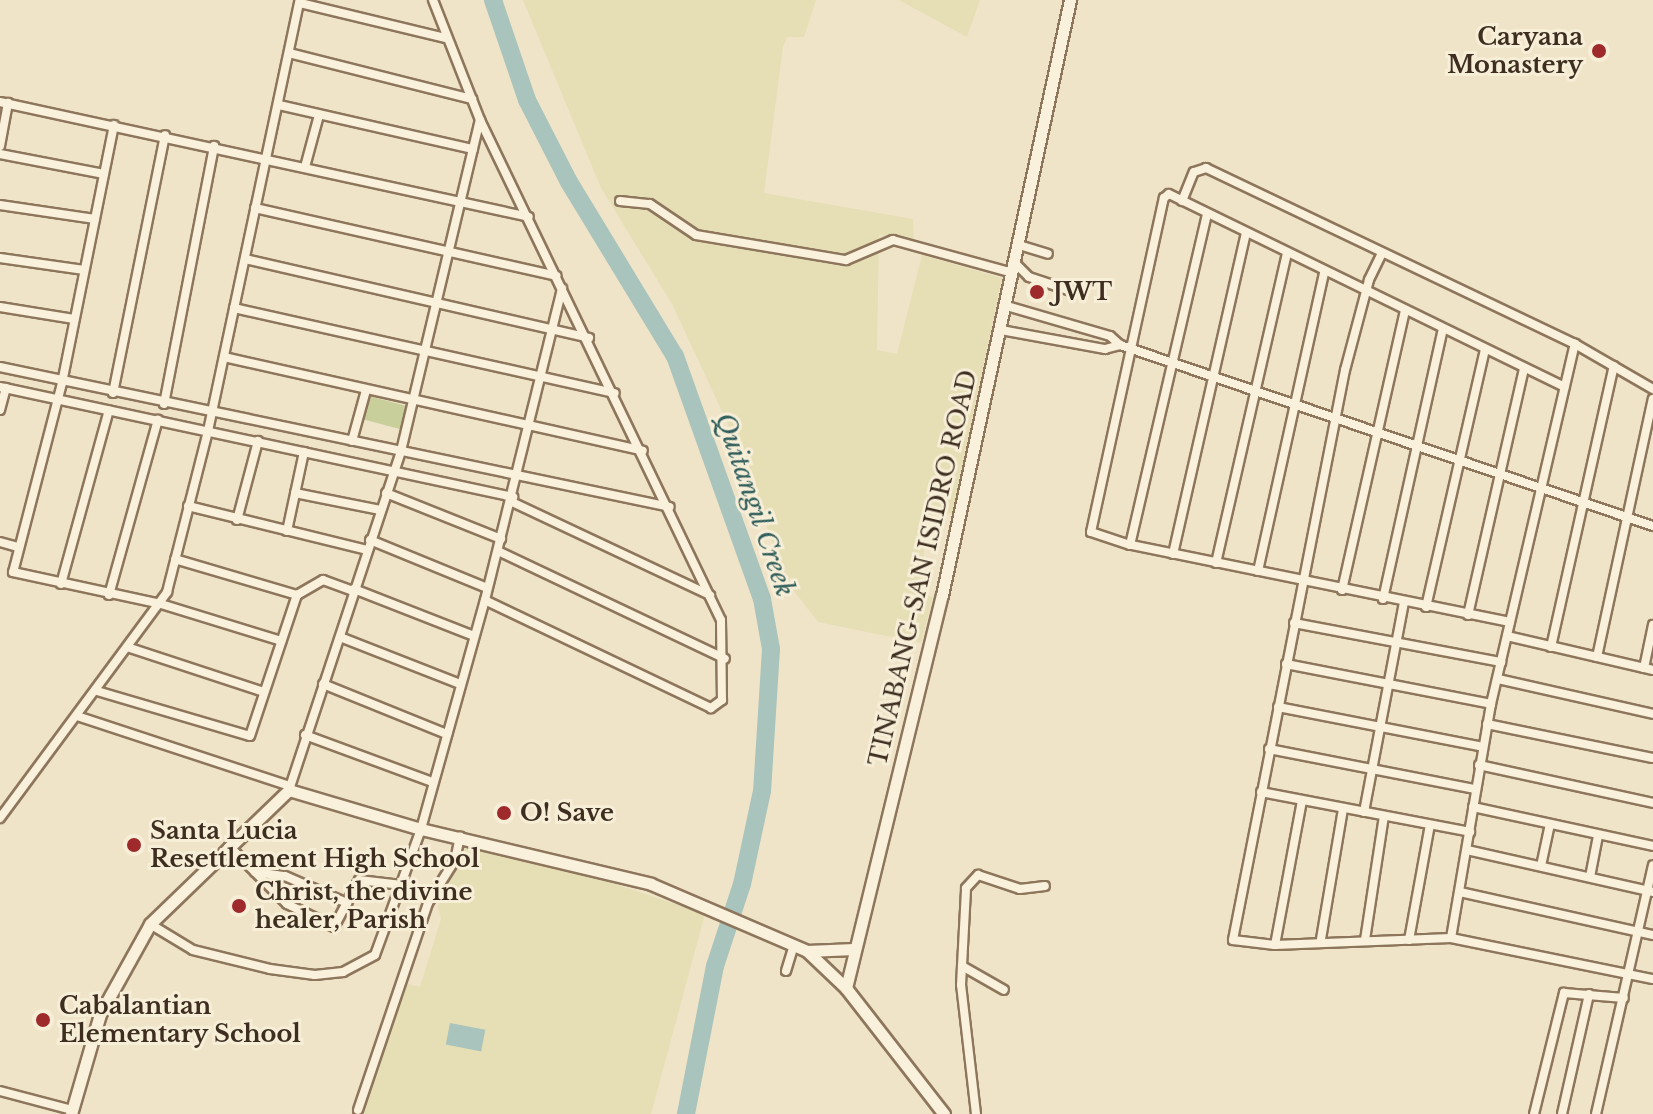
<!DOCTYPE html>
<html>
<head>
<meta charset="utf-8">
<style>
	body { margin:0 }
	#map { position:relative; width:1653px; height:1114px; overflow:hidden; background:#f0e4c8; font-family:"Libre Baskerville",serif }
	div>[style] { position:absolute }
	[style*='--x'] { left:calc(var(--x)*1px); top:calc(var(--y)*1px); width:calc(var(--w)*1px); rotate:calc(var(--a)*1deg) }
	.farmland>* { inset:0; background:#e6deb5 }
	.green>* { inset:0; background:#c9cf9b; transform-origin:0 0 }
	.water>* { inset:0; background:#a9c4bc; transform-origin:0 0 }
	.river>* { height:18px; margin:-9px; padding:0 9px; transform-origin:9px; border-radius:9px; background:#a9c4bc }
	.roads { filter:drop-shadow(2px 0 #8d765c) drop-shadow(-2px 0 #8d765c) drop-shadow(0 2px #8d765c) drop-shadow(0 -2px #8d765c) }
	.minor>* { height:8px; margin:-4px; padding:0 4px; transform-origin:4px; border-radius:4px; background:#faf1dc }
	.tertiary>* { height:11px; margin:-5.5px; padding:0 5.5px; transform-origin:5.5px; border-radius:5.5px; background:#faf1dc }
	.dots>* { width:22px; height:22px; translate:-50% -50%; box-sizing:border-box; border:4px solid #f7eed8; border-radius:50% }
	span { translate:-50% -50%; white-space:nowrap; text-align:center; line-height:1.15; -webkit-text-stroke:6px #f7eed8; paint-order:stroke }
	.poi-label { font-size:24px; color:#3d2e20; font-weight:700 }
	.right { translate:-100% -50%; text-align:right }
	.left { translate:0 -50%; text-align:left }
	.street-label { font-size:24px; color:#3d2e20 }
	.water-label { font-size:26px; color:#2f5d5a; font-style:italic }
</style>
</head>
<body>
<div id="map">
	<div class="farmland">
		<i style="clip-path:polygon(523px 0,816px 0,804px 37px,787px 37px,783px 47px,764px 193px,913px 219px,914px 242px,879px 235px,877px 350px,897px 354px,922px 255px,1002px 278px,952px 514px,930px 511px,918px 592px,933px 597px,921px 643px,818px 622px,787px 582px,734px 437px,672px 304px,601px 188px)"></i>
		<i style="clip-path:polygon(899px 0,980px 0,967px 37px)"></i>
		<i style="clip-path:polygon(461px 844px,549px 862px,705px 914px,651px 1114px,358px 1114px,401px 982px,420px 987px,441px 919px,438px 907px)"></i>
	</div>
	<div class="green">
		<i style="left:369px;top:396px;width:39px;height:24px;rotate:15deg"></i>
	</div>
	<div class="water">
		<i style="left:450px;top:1023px;width:36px;height:22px;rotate:11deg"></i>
	</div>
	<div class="river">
		<i style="--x:493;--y:0;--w:106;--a:71.2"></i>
		<i style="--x:527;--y:100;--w:92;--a:62.9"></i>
		<i style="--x:569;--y:182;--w:204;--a:58.7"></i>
		<i style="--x:675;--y:356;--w:258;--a:70.3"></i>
		<i style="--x:762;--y:599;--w:51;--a:79.8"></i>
		<i style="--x:771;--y:649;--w:142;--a:93.6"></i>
		<i style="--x:762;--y:791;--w:95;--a:102.1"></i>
		<i style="--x:742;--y:884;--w:86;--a:108.2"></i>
		<i style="--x:715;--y:966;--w:151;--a:101.1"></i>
	</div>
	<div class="roads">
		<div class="minor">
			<i style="--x:433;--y:0;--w:129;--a:68.6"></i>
			<i style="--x:480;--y:120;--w:555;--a:64.27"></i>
			<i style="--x:721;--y:620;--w:80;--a:89.3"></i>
			<i style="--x:722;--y:700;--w:14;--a:144"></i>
			<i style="--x:711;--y:708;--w:250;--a:-154.5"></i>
			<i style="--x:300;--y:3;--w:150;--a:13.5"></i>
			<i style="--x:289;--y:53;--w:189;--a:14.1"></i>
			<i style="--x:0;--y:102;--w:541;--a:12.26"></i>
			<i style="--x:279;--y:105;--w:199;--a:12.8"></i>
			<i style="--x:114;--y:125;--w:263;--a:101.4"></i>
			<i style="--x:62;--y:383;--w:195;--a:104.5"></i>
			<i style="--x:13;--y:572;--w:151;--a:12.2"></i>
			<i style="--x:161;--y:604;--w:126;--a:17.1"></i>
			<i style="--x:0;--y:146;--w:44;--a:-79.5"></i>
			<i style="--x:0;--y:154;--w:106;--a:10.9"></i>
			<i style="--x:305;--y:167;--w:54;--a:-74.9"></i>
			<i style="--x:620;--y:201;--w:30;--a:6"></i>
			<i style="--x:650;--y:204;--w:55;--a:34"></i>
			<i style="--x:696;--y:235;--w:152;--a:9.5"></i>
			<i style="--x:846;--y:260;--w:51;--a:-23.1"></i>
			<i style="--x:893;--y:240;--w:124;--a:15.4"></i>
			<i style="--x:1182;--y:201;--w:31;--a:-68"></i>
			<i style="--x:1194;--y:172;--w:13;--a:-18"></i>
			<i style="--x:1206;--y:168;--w:409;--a:25.5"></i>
			<i style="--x:1575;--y:344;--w:90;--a:30"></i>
			<i style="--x:0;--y:205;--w:96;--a:8.4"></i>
			<i style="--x:255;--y:208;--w:309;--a:12.7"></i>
			<i style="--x:1019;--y:245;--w:30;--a:17"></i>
			<i style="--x:1382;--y:253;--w:30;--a:116"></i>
			<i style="--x:1369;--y:280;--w:93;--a:104.9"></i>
			<i style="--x:1345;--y:370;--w:581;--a:101.12"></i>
			<i style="--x:1233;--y:940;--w:42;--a:6.8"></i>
			<i style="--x:1275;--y:945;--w:176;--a:-2.3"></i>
			<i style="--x:1451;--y:938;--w:206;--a:11.5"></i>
			<i style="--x:0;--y:258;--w:85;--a:8.1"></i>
			<i style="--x:245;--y:259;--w:353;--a:12.9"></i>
			<i style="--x:1016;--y:264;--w:18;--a:45"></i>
			<i style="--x:1029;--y:277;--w:44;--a:18.4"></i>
			<i style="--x:0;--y:307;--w:75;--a:9.2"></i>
			<i style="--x:234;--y:308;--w:390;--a:12.6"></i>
			<i style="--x:1001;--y:330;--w:106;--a:10.4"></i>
			<i style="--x:1105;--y:349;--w:16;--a:-15"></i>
			<i style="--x:1120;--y:345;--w:13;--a:-138"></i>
			<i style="--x:1110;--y:336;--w:107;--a:-163.8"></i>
			<i style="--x:1120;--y:345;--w:563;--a:18.76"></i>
			<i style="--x:224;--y:357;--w:429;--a:12.6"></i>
			<i style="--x:0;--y:367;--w:684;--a:11.8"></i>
			<i style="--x:0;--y:387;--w:525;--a:12.1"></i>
			<i style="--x:113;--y:393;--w:263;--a:-78.6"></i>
			<i style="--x:164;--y:404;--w:263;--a:-79"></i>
			<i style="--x:0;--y:410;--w:23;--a:-75"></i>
			<i style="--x:352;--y:441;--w:53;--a:-74.6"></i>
			<i style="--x:295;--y:493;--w:87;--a:11.3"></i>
			<i style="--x:386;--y:493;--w:124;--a:21.8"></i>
			<i style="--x:512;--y:502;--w:219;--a:25.2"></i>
			<i style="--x:188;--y:506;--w:184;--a:13.8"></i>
			<i style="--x:237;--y:520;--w:82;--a:-75.1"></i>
			<i style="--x:287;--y:531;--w:81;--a:-77.9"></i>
			<i style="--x:370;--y:540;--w:126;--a:22.3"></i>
			<i style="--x:0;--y:542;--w:18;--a:16"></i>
			<i style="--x:1130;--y:545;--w:339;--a:-76.9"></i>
			<i style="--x:498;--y:551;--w:251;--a:25.4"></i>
			<i style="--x:1173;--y:554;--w:329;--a:-77.2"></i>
			<i style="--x:1216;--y:563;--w:318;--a:-77.1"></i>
			<i style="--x:1258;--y:571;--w:305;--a:-77.5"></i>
			<i style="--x:61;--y:584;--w:180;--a:-74.6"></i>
			<i style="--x:354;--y:589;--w:129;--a:21.4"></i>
			<i style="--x:1342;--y:590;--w:286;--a:-77.3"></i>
			<i style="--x:109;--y:595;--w:182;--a:-74.4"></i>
			<i style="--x:297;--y:595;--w:30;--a:-30"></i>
			<i style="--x:323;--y:580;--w:32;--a:20"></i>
			<i style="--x:1383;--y:599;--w:277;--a:-77.5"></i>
			<i style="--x:1426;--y:607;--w:264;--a:-77.1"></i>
			<i style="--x:1468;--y:615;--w:253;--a:-77.2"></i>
			<i style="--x:1510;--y:622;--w:388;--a:-168.5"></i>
			<i style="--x:1130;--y:545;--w:41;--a:-161.6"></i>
			<i style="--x:1091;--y:532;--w:342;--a:-77.7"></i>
			<i style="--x:1164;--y:198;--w:6;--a:-39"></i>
			<i style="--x:1169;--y:194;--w:440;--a:26"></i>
			<i style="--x:1294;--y:623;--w:211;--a:10.7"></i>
			<i style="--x:1507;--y:636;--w:150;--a:13.1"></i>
			<i style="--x:340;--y:637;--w:129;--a:21.4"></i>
			<i style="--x:1551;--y:647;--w:288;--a:-77.4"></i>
			<i style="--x:130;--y:648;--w:141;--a:18.2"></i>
			<i style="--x:1597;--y:657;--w:264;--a:-77.8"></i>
			<i style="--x:1286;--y:664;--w:209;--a:11"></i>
			<i style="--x:1644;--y:668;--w:44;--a:-78.2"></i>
			<i style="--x:1498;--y:679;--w:159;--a:12.7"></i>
			<i style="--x:323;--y:684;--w:134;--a:22"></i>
			<i style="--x:97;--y:691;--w:159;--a:16.4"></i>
			<i style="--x:250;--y:736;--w:149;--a:-71.6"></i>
			<i style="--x:297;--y:595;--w:127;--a:-163.6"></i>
			<i style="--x:1278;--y:707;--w:209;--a:11"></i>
			<i style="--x:77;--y:716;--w:224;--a:18.2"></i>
			<i style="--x:1487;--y:724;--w:169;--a:11.6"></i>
			<i style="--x:305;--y:735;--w:135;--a:20.3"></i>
			<i style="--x:1269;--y:749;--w:210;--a:11"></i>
			<i style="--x:1479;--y:765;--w:178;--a:12.3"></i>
			<i style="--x:289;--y:790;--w:357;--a:-71.7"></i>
			<i style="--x:401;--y:451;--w:340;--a:-76.6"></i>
			<i style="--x:1261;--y:792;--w:213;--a:10.8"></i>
			<i style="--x:1473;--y:807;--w:184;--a:12.2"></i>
			<i style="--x:1364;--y:812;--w:213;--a:-79.2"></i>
			<i style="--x:0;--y:818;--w:281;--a:-53.5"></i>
			<i style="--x:167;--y:592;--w:166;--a:-75.7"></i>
			<i style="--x:208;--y:431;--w:441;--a:-78"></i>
			<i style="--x:229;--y:846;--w:82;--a:45"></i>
			<i style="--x:287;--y:904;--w:52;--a:26.1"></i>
			<i style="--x:334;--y:927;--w:53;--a:-62"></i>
			<i style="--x:359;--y:880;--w:43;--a:6.6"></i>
			<i style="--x:1467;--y:850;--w:191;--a:12.7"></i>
			<i style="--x:1541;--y:866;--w:43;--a:-77.9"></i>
			<i style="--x:255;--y:872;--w:30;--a:8"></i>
			<i style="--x:285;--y:876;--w:68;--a:23.5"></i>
			<i style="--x:1590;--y:877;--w:42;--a:-79"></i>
			<i style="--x:1460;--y:892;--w:198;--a:12.6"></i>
			<i style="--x:150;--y:924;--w:50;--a:31.2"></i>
			<i style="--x:193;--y:950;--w:79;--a:13.9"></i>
			<i style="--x:270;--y:969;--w:45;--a:7.6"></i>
			<i style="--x:315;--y:975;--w:28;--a:-6"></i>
			<i style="--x:343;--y:972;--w:36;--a:-28"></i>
			<i style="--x:375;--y:955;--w:134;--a:-69.9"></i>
			<i style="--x:421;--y:829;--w:238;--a:-74.4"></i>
			<i style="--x:485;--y:600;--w:321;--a:-76.1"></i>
			<i style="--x:1451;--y:938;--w:237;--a:-80.3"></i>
			<i style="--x:1491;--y:704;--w:370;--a:-76.9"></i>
			<i style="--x:1321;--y:939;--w:132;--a:-80.4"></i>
			<i style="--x:1365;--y:940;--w:125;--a:-81.3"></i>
			<i style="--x:1409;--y:940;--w:117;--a:-79.7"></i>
			<i style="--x:1275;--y:945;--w:147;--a:-79.4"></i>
			<i style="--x:962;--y:966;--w:48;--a:29.7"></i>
			<i style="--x:786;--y:971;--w:27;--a:-73"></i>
			<i style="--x:0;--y:1091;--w:74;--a:14.8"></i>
			<i style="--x:358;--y:1110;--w:219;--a:-71.3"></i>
			<i style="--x:428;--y:903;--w:51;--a:-57.9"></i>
			<i style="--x:455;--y:860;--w:24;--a:-78"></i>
			<i style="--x:976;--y:1114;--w:130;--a:-96.6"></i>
			<i style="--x:961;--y:985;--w:97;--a:-87"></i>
			<i style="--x:966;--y:888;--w:18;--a:-47"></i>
			<i style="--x:978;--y:875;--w:44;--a:18.4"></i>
			<i style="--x:1020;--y:889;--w:25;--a:-7"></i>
			<i style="--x:1534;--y:1114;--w:125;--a:-76.1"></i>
			<i style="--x:1564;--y:993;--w:60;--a:4.8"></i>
			<i style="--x:1562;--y:1114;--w:123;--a:-77.3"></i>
			<i style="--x:1596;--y:1114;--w:255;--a:-77.1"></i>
		</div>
		<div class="tertiary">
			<i style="--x:807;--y:951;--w:47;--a:-2.4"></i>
			<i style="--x:71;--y:1114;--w:104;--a:-73.8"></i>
			<i style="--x:100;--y:1014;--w:103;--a:-60.9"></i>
			<i style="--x:150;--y:924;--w:193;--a:-44"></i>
			<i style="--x:289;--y:790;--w:138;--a:16.5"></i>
			<i style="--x:421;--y:829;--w:236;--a:13.4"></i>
			<i style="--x:651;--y:884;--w:170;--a:23.2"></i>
			<i style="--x:807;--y:951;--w:54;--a:43.5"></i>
			<i style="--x:944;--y:1114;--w:160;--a:-127.9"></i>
			<i style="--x:846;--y:988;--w:405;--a:-76.3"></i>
			<i style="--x:942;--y:595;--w:609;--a:-77.86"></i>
		</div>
	</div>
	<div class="dots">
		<i style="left:1599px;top:51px;background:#9e2a2b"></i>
		<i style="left:1037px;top:292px;background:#9e2a2b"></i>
		<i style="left:504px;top:813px;background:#9e2a2b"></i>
		<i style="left:134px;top:845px;background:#9e2a2b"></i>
		<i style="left:239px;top:906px;background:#9e2a2b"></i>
		<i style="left:43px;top:1020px;background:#9e2a2b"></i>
	</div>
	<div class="poi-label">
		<span class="right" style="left:1583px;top:51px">Caryana<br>Monastery</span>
		<span class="left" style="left:1053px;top:292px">JWT</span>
		<span class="left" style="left:520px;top:813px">O! Save</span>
		<span class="left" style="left:150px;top:845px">Santa Lucia<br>Resettlement High School</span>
		<span class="left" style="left:255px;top:906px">Christ, the divine<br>healer, Parish</span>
		<span class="left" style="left:59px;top:1020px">Cabalantian<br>Elementary School</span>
	</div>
	<div class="street-label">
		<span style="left:923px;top:568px;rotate:-77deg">TINABANG-SAN ISIDRO ROAD</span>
	</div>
	<div class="water-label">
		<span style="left:754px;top:505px;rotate:71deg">Quitangil Creek</span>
	</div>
</div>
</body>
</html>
